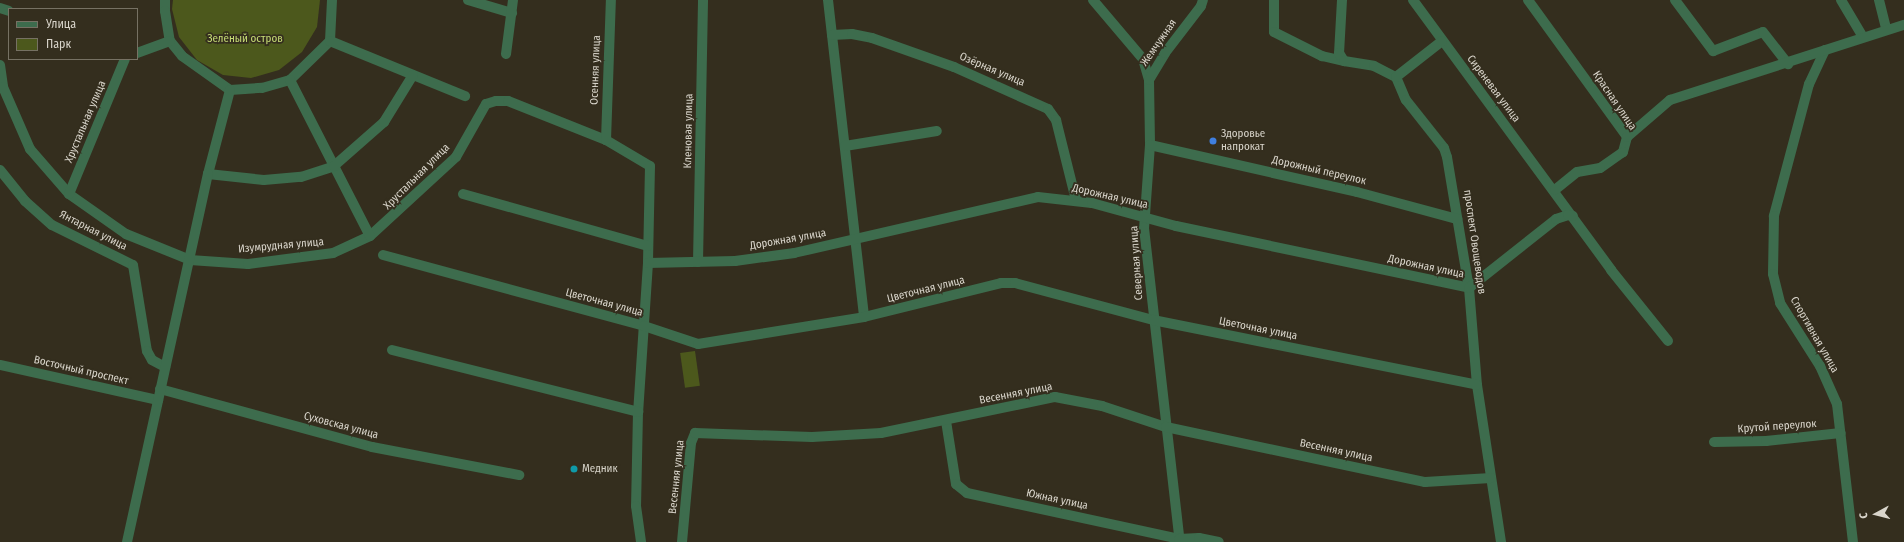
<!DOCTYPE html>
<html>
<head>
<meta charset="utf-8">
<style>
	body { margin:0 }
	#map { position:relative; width:1904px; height:542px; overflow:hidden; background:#342e1e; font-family:"Fira Sans Condensed",sans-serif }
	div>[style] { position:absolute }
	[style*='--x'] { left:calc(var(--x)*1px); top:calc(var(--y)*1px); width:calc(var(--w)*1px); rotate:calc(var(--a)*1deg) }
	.green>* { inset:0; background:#4c581c; transform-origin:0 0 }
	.minor>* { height:10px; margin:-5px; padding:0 5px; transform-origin:5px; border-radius:5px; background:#3d6c4d }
	.dots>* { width:11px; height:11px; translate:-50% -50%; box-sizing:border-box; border:2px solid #342e1e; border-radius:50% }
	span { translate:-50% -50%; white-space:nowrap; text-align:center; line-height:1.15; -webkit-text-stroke:3.5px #342e1e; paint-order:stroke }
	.park-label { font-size:11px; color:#c7dd76 }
	.street-label { font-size:11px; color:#d9d5cb }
	.poi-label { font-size:11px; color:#d9d5cb }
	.left { translate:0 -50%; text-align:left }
	.legend { position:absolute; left:8px; top:8px; width:130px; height:52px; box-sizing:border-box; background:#342e1e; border:1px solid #767163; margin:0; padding:5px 7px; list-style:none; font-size:12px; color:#d9d5cb }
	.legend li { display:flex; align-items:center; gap:8px; height:20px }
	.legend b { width:20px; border:1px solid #767163 }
	.north { position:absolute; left:1856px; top:494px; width:40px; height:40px; -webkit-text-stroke:3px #342e1e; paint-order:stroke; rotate:263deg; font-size:11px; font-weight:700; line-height:16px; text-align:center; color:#d9d5cb }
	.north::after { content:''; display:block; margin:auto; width:14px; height:18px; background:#d9d5cb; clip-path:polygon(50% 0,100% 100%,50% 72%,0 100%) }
</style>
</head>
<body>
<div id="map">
	<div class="green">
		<i style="clip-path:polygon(173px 0,320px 0,317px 27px,302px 52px,279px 70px,251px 78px,223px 75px,197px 60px,179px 37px,172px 9px)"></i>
		<i style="left:695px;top:351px;width:35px;height:15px;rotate:82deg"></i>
	</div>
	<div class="minor">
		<i style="--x:165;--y:0;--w:11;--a:90"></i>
		<i style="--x:165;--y:11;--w:30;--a:81"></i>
		<i style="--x:170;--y:41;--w:19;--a:51"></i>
		<i style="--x:182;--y:56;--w:59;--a:35.3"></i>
		<i style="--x:230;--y:90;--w:32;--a:-4"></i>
		<i style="--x:262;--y:88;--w:29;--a:-16"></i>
		<i style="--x:290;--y:80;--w:56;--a:-44.3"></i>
		<i style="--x:330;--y:41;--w:41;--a:-87.2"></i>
		<i style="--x:468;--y:0;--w:46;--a:16.5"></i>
		<i style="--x:828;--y:0;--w:319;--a:83.5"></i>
		<i style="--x:1093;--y:0;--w:77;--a:49.7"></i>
		<i style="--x:1143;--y:59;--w:22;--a:74"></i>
		<i style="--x:1149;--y:80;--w:65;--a:89.1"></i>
		<i style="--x:1150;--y:145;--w:83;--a:94.1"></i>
		<i style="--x:1144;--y:228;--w:316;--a:83.5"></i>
		<i style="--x:1274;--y:0;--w:32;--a:90"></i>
		<i style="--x:1274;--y:32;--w:54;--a:26.6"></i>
		<i style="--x:1322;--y:56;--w:23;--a:13"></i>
		<i style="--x:1342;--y:0;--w:53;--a:93.2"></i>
		<i style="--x:1339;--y:53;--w:9;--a:58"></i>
		<i style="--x:1344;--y:61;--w:30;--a:9"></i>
		<i style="--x:1374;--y:66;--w:25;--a:27"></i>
		<i style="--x:1396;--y:77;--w:25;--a:67"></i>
		<i style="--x:1406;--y:100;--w:61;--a:51.6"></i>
		<i style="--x:1444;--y:148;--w:9;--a:72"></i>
		<i style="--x:1447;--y:157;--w:133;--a:80.5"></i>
		<i style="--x:1469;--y:288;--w:97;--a:85.3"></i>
		<i style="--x:1477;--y:385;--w:159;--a:81.3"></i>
		<i style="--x:1413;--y:0;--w:335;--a:53.7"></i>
		<i style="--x:1611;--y:270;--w:91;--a:51.2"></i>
		<i style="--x:1528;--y:0;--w:169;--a:54.1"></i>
		<i style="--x:1627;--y:137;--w:16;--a:105"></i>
		<i style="--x:1623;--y:152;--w:28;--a:145"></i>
		<i style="--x:1600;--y:168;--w:23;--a:170"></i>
		<i style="--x:1577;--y:172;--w:28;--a:141"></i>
		<i style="--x:1675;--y:0;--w:64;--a:53.3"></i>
		<i style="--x:1713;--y:51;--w:53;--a:-20.8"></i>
		<i style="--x:1763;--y:32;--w:41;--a:52"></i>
		<i style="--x:1841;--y:0;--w:43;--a:59.3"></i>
		<i style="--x:1879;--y:0;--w:30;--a:76"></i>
		<i style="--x:0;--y:8;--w:9;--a:18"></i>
		<i style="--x:832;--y:35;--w:20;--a:-3"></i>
		<i style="--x:852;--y:34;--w:20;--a:11"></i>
		<i style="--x:872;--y:38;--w:87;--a:19.5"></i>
		<i style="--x:954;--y:67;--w:103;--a:24.1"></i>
		<i style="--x:1048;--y:109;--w:14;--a:54"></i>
		<i style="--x:1056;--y:120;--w:82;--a:76"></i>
		<i style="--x:330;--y:41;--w:146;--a:22.2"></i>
		<i style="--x:1825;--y:50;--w:38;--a:115"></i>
		<i style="--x:1809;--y:84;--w:137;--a:104.9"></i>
		<i style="--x:1774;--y:216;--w:58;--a:91"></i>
		<i style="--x:1773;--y:274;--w:30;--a:76"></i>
		<i style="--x:1780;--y:303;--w:75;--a:57.6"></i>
		<i style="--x:1820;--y:366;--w:42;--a:65.9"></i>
		<i style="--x:1837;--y:404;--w:139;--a:83.4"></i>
		<i style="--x:137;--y:53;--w:35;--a:-20"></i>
		<i style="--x:506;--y:54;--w:54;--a:-82.6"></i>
		<i style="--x:0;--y:65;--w:22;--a:82"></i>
		<i style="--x:3;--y:87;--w:68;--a:66.5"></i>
		<i style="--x:30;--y:149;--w:60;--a:49.1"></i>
		<i style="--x:69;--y:194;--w:70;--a:35.1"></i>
		<i style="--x:126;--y:234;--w:69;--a:22.1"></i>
		<i style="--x:190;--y:260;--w:58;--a:3.9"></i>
		<i style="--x:248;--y:264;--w:86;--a:-7.4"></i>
		<i style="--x:333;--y:253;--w:41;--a:-24.7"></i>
		<i style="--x:370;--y:236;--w:117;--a:-42.6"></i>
		<i style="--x:456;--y:157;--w:61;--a:-60.5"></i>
		<i style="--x:486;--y:104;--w:10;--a:-17"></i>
		<i style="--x:496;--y:101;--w:12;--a:0"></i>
		<i style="--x:508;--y:101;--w:105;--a:21.7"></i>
		<i style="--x:606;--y:140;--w:51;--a:30.6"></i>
		<i style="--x:650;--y:166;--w:97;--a:91.2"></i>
		<i style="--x:648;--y:263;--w:149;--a:93.8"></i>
		<i style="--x:638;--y:412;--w:94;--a:91.2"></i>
		<i style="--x:636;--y:506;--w:36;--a:82"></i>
		<i style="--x:1396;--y:77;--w:58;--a:-38"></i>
		<i style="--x:290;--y:80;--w:175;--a:62.9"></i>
		<i style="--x:1149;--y:80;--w:31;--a:-59"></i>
		<i style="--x:1165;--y:53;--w:59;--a:-52.5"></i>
		<i style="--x:1201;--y:6;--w:6;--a:-72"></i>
		<i style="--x:230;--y:90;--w:87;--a:104.7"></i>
		<i style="--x:208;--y:174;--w:56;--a:6.1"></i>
		<i style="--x:264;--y:180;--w:37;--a:-5"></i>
		<i style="--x:301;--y:177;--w:35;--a:-18"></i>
		<i style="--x:334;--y:166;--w:67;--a:-41.3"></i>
		<i style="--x:384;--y:122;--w:55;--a:-58.3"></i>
		<i style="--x:1627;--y:137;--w:57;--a:-40.7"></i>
		<i style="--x:1670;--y:100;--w:246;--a:-17.8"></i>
		<i style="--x:606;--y:140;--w:140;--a:-88"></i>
		<i style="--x:1150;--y:145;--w:212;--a:12.8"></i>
		<i style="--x:1357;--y:192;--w:104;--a:15.1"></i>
		<i style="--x:845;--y:146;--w:93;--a:-9.3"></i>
		<i style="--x:0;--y:170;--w:40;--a:51"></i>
		<i style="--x:25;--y:201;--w:36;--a:42"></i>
		<i style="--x:52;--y:225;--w:90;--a:26.3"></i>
		<i style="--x:133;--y:265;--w:87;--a:80.8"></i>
		<i style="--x:147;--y:351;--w:10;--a:61"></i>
		<i style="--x:152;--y:360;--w:15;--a:28"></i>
		<i style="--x:69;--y:194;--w:146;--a:-67.5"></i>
		<i style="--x:463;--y:194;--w:192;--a:15.7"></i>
		<i style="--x:383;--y:255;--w:270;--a:15.2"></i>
		<i style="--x:644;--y:326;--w:57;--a:18.4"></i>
		<i style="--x:698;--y:344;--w:168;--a:-9.2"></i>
		<i style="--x:864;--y:317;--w:141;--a:-13.9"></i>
		<i style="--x:1001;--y:283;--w:14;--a:0"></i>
		<i style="--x:1015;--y:283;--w:143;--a:15"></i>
		<i style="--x:1153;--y:320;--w:330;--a:11.3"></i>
		<i style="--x:698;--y:262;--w:262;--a:-88.9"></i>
		<i style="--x:648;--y:263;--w:87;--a:-1.3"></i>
		<i style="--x:735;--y:261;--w:60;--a:-7.7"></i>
		<i style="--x:794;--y:253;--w:250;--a:-12.9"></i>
		<i style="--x:1038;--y:197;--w:54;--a:6.3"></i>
		<i style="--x:1092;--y:203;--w:87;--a:15.3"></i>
		<i style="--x:1176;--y:226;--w:299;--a:11.9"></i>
		<i style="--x:1469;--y:288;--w:111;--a:-38.4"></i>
		<i style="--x:1556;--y:219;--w:13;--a:-18"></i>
		<i style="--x:1568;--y:215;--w:5;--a:11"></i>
		<i style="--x:392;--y:350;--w:254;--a:14.1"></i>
		<i style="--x:0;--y:365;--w:162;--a:12.5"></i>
		<i style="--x:160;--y:389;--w:220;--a:15.3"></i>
		<i style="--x:372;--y:447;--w:150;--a:10.8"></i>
		<i style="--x:946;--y:421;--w:64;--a:81"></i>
		<i style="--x:956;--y:484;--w:14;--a:39"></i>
		<i style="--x:967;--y:493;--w:217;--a:12.2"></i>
		<i style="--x:1179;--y:539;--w:20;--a:-3"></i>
		<i style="--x:1199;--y:538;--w:20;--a:11"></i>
		<i style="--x:1714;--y:442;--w:52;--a:-1.1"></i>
		<i style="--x:1766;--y:441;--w:75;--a:-6.1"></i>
		<i style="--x:127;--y:542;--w:377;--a:-77.6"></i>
		<i style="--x:682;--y:542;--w:99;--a:-84.8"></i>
		<i style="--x:691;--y:443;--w:11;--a:-68"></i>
		<i style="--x:695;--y:433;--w:117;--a:2"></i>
		<i style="--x:812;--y:437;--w:69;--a:-3.3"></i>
		<i style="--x:881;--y:433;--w:178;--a:-11.7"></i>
		<i style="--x:1055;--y:397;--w:48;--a:10.8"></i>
		<i style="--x:1102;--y:406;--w:67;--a:18.2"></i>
		<i style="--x:1166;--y:427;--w:265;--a:12"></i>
		<i style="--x:1425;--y:482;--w:66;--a:-3.5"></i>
	</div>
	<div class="dots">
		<i style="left:1213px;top:141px;background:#3f7fe0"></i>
		<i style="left:574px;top:469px;background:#0f9aa8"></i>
	</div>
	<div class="park-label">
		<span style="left:245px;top:39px">Зелёный остров</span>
	</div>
	<div class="street-label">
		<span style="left:1159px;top:43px;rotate:-55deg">Жемчужная</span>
		<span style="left:596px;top:70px;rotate:-88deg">Осенняя улица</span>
		<span style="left:992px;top:70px;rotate:23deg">Озёрная улица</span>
		<span style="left:1493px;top:89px;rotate:53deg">Сиреневая улица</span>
		<span style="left:1614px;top:101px;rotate:56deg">Красная улица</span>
		<span style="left:86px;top:122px;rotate:-67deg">Хрустальная улица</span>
		<span style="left:689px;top:131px;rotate:-89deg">Кленовая улица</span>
		<span style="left:1319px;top:171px;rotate:13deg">Дорожный переулок</span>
		<span style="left:417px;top:177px;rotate:-45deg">Хрустальная улица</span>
		<span style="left:1110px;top:197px;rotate:13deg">Дорожная улица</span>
		<span style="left:93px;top:231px;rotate:27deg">Янтарная улица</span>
		<span style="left:788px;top:240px;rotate:-10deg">Дорожная улица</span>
		<span style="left:1474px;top:242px;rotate:82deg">проспект Овощеводов</span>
		<span style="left:281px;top:246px;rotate:-5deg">Изумрудная улица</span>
		<span style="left:1137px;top:263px;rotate:-94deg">Северная улица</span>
		<span style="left:1426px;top:267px;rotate:12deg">Дорожная улица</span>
		<span style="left:926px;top:290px;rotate:-14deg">Цветочная улица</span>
		<span style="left:604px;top:303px;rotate:15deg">Цветочная улица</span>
		<span style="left:1258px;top:329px;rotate:11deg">Цветочная улица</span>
		<span style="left:1814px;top:335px;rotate:60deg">Спортивная улица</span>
		<span style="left:81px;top:371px;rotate:13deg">Восточный проспект</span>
		<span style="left:1016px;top:394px;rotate:-11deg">Весенняя улица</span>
		<span style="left:341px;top:426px;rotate:15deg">Суховская улица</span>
		<span style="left:1777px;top:427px;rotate:-4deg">Крутой переулок</span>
		<span style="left:1336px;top:451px;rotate:12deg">Весенняя улица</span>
		<span style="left:677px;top:477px;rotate:-84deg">Весенняя улица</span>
		<span style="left:1057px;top:500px;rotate:12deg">Южная улица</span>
	</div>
	<div class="poi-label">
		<span class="left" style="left:1221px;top:141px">Здоровье<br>напрокат</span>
		<span class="left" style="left:582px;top:469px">Медник</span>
	</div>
	<ul class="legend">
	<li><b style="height:5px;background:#3d6c4d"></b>Улица</li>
	<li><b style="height:11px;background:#4c581c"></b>Парк</li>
	</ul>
	<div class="north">С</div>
</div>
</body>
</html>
